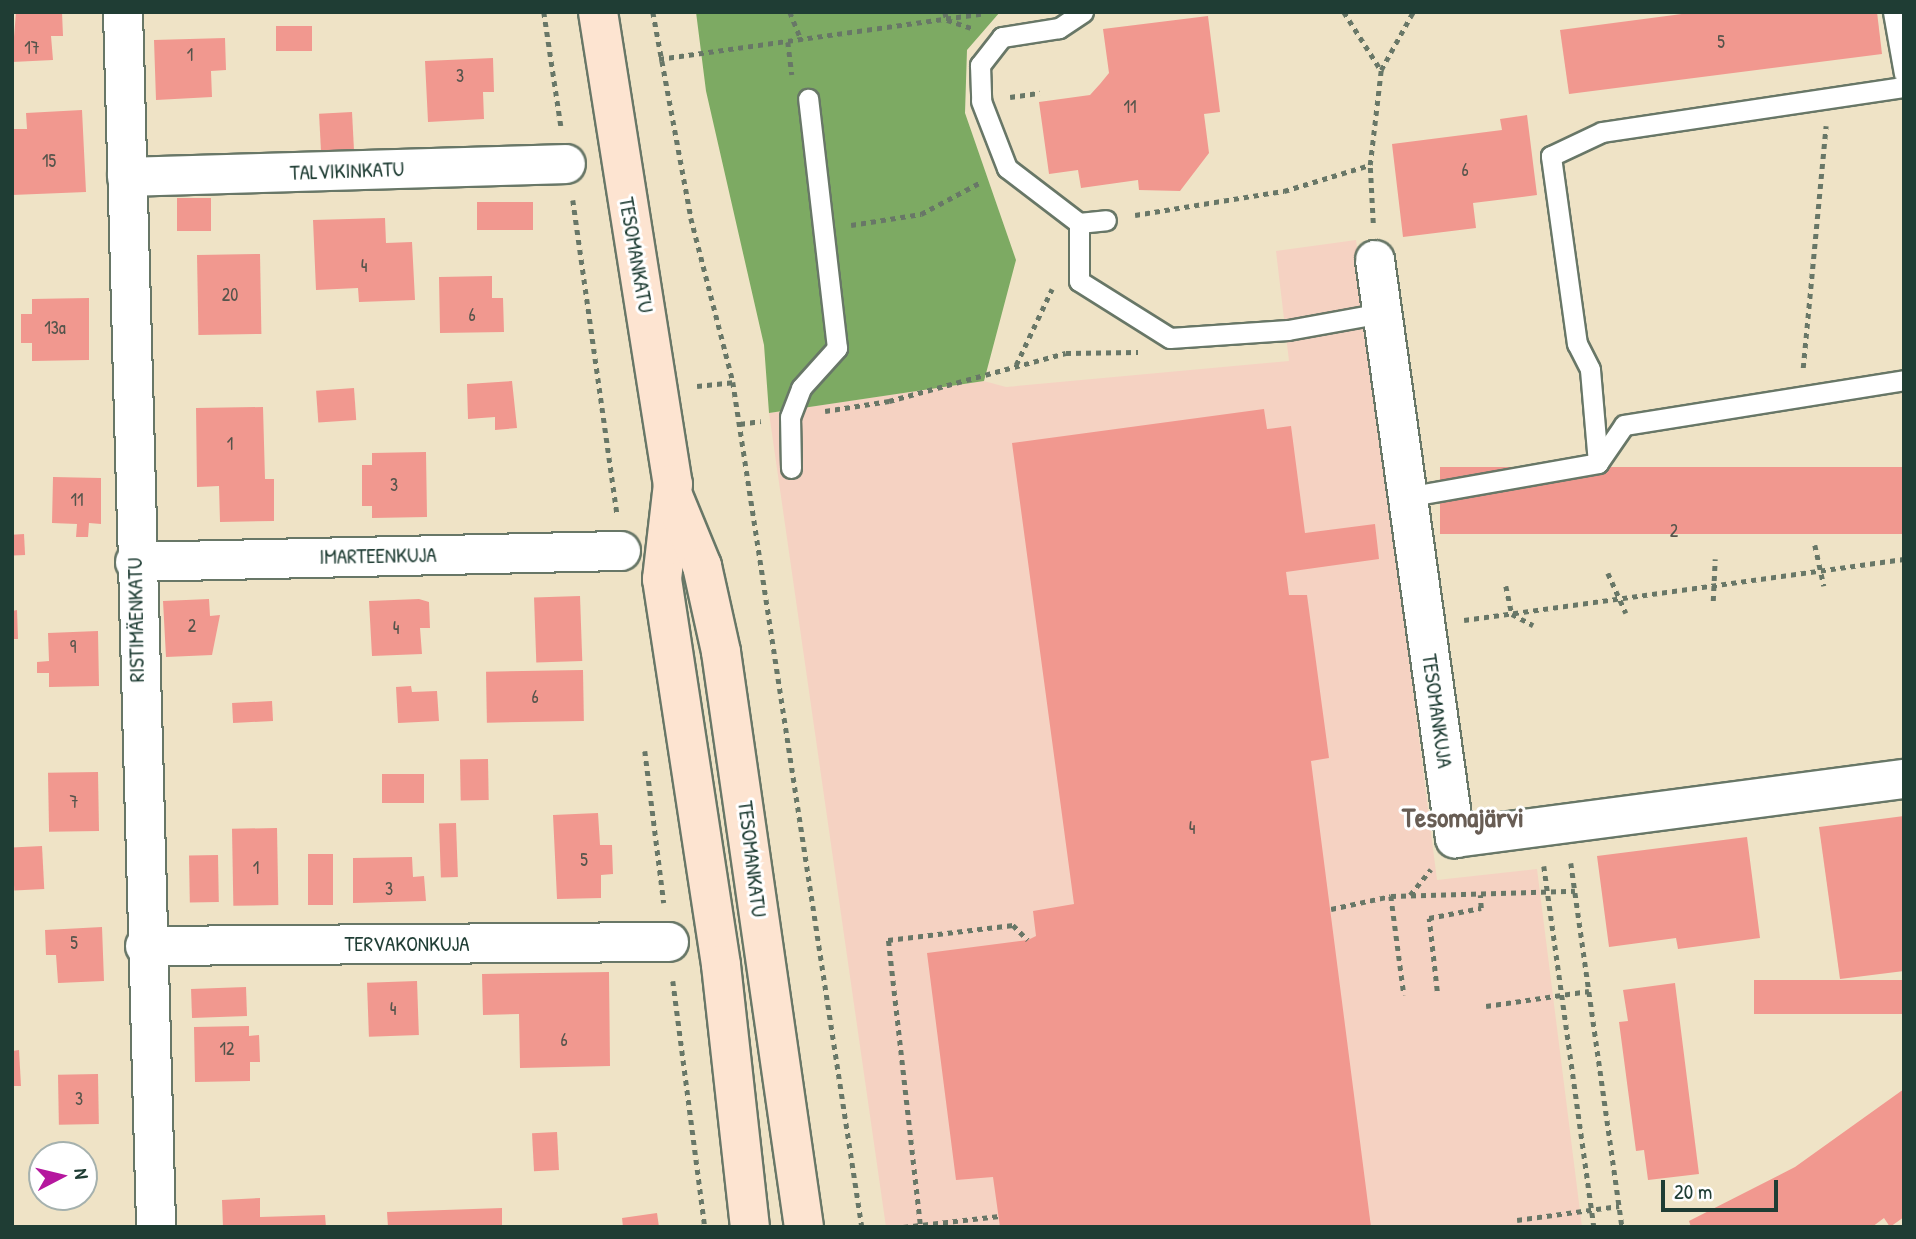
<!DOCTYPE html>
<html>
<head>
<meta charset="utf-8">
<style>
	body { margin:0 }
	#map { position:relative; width:1916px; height:1239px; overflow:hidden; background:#efe3c6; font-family:"Patrick Hand",sans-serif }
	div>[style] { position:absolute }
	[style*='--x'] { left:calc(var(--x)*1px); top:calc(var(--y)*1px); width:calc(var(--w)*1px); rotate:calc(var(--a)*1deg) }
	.built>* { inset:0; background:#f5d2c2 }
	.forest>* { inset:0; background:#7daa63 }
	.building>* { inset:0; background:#f1988f; transform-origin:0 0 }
	.path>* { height:4.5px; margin-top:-2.25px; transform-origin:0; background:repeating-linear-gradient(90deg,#687767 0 5px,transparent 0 10px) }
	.roads { filter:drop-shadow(2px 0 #687767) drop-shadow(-2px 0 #687767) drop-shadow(0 2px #687767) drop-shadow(0 -2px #687767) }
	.lane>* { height:19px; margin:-9.5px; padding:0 9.5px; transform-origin:9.5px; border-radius:9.5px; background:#fff }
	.street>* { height:38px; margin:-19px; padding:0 19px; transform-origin:19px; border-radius:19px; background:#fff }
	.secondary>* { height:38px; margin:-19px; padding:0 19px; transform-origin:19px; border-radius:19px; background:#fde4d1 }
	span { translate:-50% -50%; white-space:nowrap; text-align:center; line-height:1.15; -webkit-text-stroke:6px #fff; paint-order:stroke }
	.number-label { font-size:18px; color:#54544b }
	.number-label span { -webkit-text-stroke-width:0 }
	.street-label { font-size:21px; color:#1f3d34 }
	.district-label { font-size:28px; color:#685d54; font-weight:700 }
	.frame { position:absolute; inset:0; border:14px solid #1f3d34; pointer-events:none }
	.north { position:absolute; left:28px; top:1141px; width:70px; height:70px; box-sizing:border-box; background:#fff; border:2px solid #a5b1ae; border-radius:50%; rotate:83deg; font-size:19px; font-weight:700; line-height:28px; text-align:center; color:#1f3d34 }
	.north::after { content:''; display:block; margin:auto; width:24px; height:32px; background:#b5179e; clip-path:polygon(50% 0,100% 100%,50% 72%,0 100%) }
	.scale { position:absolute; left:1661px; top:1180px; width:117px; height:32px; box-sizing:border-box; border:4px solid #1f3d34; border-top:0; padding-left:9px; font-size:21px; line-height:24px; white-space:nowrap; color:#1f3d34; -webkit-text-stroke:5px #fff; paint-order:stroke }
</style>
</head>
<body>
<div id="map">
	<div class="built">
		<i style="clip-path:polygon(1356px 240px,1437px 880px,1537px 869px,1582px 1227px,886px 1227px,769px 413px,984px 381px,1006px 387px,1289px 361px,1276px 251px)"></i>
	</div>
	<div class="forest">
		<i style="clip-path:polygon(696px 12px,1000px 12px,967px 50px,965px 113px,1016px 260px,984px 381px,769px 413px,764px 345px,706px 91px)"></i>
	</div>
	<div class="building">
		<i style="clip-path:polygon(16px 12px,62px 12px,63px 36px,51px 36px,53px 60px,12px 62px)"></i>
		<i style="clip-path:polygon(1697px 12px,1877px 12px,1882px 54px,1569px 94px,1560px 30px)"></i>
		<i style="clip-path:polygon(1208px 16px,1220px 112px,1204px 114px,1209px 153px,1180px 191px,1139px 190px,1138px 180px,1081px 188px,1078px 170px,1049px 174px,1039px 102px,1090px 95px,1100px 84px,1109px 73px,1103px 29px)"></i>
		<i style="left:312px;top:26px;width:25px;height:36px;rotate:90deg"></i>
		<i style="clip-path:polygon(225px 38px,226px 70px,211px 71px,212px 97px,156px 100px,154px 40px)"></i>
		<i style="clip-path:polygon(493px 58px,494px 92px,483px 92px,484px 119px,428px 122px,425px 61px)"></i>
		<i style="clip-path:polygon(82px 110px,86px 192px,12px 195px,12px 129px,27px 129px,26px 113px)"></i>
		<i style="left:352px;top:112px;width:38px;height:33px;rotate:87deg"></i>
		<i style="clip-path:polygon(1527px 115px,1537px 195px,1473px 203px,1476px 228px,1403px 237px,1392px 144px,1502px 130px,1500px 119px)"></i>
		<i style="left:211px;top:198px;width:33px;height:34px;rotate:90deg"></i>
		<i style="left:477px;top:202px;width:56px;height:28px"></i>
		<i style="clip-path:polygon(385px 218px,386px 243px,412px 242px,415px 300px,359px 302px,358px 288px,316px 290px,313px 220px)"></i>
		<i style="left:260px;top:254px;width:80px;height:63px;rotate:89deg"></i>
		<i style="clip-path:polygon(492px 276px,492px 298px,503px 298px,504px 332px,440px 333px,439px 277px)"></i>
		<i style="clip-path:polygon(89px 298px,89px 360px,32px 361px,32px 343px,21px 343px,21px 314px,32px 314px,32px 299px)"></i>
		<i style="clip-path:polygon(512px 381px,517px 428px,495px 430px,495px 417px,468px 419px,467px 384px)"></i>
		<i style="left:354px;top:388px;width:32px;height:38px;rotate:86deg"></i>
		<i style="clip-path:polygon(263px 407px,265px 479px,274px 479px,274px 521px,220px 522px,219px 486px,197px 487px,196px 408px)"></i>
		<i style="clip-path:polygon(1264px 409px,1267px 429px,1291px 426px,1305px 533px,1375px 524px,1379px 559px,1286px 572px,1289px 595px,1307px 595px,1329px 758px,1311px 761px,1371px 1227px,1000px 1227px,993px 1177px,956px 1180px,927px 953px,1028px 940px,1036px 936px,1033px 911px,1074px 904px,1012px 443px)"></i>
		<i style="clip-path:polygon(426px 452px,427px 517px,372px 518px,372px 506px,362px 506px,362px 465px,372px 465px,372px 453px)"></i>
		<i style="left:1904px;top:467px;width:67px;height:464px;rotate:90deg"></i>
		<i style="clip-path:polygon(53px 477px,101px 478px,101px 524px,89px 523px,88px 537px,76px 537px,77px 524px,52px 523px)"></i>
		<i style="left:24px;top:534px;width:21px;height:12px;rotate:87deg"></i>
		<i style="left:580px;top:596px;width:65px;height:46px;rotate:88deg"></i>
		<i style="clip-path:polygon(209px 599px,210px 616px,220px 615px,212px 655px,166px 657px,163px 601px)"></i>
		<i style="clip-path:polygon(419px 599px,429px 602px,430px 628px,420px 628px,422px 654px,372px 656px,369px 601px)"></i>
		<i style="clip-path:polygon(17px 610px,18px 639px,12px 639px,12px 611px)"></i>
		<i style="clip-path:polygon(98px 631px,99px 686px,49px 687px,49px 673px,37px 673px,37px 662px,49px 661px,48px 633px)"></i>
		<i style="left:583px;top:670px;width:51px;height:97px;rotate:89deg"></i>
		<i style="clip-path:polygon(411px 686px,412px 692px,437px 691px,439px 721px,398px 723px,396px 687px)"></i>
		<i style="left:272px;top:701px;width:20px;height:40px;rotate:87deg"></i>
		<i style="left:488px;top:759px;width:41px;height:28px;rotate:89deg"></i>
		<i style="left:98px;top:772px;width:59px;height:50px;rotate:89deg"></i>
		<i style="left:424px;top:774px;width:29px;height:42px;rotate:90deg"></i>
		<i style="clip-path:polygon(598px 813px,600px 845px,612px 845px,613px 874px,601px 875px,601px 898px,557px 899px,553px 815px)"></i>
		<i style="clip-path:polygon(1904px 816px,1904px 971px,1840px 979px,1819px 827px)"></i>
		<i style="left:456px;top:823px;width:54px;height:17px;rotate:88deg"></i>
		<i style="left:277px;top:828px;width:77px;height:45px;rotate:89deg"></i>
		<i style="clip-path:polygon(1747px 837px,1760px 938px,1678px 949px,1676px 938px,1609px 947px,1597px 856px)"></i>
		<i style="left:42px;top:846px;width:43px;height:30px;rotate:87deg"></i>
		<i style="left:308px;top:854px;width:25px;height:51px"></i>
		<i style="left:218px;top:855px;width:47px;height:29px;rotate:89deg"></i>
		<i style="clip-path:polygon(412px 857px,413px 877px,424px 876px,426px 901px,353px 903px,353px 858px)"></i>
		<i style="clip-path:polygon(102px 927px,104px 981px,58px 983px,56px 955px,46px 955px,45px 930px)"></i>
		<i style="clip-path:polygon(609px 972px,610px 1066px,520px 1068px,519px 1014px,483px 1015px,482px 974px)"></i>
		<i style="left:1904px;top:980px;width:34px;height:150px;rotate:90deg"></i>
		<i style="left:417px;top:981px;width:54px;height:50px;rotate:88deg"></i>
		<i style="clip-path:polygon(1675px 983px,1699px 1174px,1648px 1180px,1644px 1150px,1636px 1151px,1619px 1022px,1628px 1021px,1623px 990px)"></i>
		<i style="left:246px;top:987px;width:29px;height:55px;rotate:88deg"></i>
		<i style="clip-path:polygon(249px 1026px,249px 1036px,259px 1035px,260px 1062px,250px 1062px,250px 1081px,195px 1082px,194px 1027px)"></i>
		<i style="clip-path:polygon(19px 1050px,21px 1086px,12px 1086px,12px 1051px)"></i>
		<i style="left:98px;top:1074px;width:50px;height:40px;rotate:89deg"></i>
		<i style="clip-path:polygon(1904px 1089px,1904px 1217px,1890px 1227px,1884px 1218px,1872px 1227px,1691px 1227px,1689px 1221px,1795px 1167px)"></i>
		<i style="left:557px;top:1132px;width:38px;height:25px;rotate:87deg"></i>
		<i style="clip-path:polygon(260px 1198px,260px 1217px,325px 1215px,326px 1227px,223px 1227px,222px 1200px)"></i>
		<i style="clip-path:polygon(502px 1208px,502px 1227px,388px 1227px,387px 1212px)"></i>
		<i style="clip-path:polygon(657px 1213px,659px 1227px,623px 1227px,622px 1218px)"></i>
	</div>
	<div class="path">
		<i style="--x:544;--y:12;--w:115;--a:81.5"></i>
		<i style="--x:653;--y:12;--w:209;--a:79.5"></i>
		<i style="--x:691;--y:218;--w:169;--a:75.6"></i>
		<i style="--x:733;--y:382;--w:855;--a:81.32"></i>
		<i style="--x:790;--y:12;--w:31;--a:68"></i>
		<i style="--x:945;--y:12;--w:8;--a:76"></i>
		<i style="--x:947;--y:20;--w:26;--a:18"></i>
		<i style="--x:1344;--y:12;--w:69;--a:57.5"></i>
		<i style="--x:788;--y:42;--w:33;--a:83"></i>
		<i style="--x:659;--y:59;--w:325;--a:-8"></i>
		<i style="--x:1010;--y:97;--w:30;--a:-8"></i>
		<i style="--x:573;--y:200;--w:316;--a:82"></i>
		<i style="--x:1135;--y:215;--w:151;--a:-9.2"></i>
		<i style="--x:1284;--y:191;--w:90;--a:-16.8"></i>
		<i style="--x:1373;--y:223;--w:58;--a:-93"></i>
		<i style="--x:1370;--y:165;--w:96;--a:-83.4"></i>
		<i style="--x:1381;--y:70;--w:66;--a:-61.1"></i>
		<i style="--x:851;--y:225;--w:71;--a:-8.9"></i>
		<i style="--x:921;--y:214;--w:68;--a:-28.1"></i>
		<i style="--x:1016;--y:365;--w:84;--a:-64.7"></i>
		<i style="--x:1803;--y:368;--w:243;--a:-84.6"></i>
		<i style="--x:697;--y:386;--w:36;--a:-6"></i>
		<i style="--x:825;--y:411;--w:65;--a:-8.9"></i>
		<i style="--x:889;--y:401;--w:183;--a:-15.2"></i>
		<i style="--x:1066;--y:353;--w:72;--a:-0.8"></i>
		<i style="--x:740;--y:424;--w:21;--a:-8"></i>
		<i style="--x:1815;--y:545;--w:42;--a:77.6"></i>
		<i style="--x:1608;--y:573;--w:44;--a:65.8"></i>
		<i style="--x:1506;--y:586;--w:29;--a:78"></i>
		<i style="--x:1512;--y:614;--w:24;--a:28"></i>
		<i style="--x:1713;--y:601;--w:42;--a:-87.3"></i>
		<i style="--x:1464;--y:620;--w:444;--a:-7.9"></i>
		<i style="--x:645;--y:751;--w:153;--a:82.9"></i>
		<i style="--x:1571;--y:863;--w:368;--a:82"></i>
		<i style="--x:1544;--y:866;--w:364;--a:82.1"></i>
		<i style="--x:1410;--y:895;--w:33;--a:-51"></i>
		<i style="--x:1391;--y:896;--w:100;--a:82.5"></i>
		<i style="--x:1331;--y:909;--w:61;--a:-12.2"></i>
		<i style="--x:1391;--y:896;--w:184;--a:-1.6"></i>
		<i style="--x:673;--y:981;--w:248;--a:82.6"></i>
		<i style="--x:1437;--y:991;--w:73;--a:-96.3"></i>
		<i style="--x:1429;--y:918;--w:53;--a:-10.9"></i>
		<i style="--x:1481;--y:908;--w:13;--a:-94"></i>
		<i style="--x:1486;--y:1006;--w:104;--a:-8.3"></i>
		<i style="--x:1517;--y:1220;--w:103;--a:-7.8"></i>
		<i style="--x:920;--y:1224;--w:286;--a:-96.4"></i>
		<i style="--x:888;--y:940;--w:126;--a:-6.8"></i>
		<i style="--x:1013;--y:925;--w:21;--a:45"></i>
		<i style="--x:903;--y:1227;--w:97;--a:-6.5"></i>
	</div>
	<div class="roads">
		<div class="lane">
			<i style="--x:1083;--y:12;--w:29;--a:146"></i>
			<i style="--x:1059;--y:28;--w:58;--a:171"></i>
			<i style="--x:1002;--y:37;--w:36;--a:128"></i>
			<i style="--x:980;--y:65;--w:36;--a:88"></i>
			<i style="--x:981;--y:101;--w:72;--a:68.8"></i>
			<i style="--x:1007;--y:168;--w:91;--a:37.4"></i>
			<i style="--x:1079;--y:223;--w:58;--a:90"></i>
			<i style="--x:1079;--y:281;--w:107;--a:32.1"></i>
			<i style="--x:1170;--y:338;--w:118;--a:-3.9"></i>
			<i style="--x:1288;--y:330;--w:96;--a:-10.3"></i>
			<i style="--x:1893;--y:12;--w:63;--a:79.9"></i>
			<i style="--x:1079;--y:223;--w:27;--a:-6"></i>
			<i style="--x:1598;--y:463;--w:46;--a:-55.6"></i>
			<i style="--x:1624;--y:425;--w:284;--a:-9.1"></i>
			<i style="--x:791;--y:468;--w:51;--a:-91.1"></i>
			<i style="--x:790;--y:417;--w:31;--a:-69"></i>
			<i style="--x:801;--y:388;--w:54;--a:-48"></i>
			<i style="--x:837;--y:348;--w:251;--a:-96.6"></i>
			<i style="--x:1406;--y:497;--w:195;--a:-10"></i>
			<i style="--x:1598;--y:463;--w:94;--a:-94.9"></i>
			<i style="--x:1590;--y:369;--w:28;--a:-117"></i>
			<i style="--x:1577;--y:344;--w:190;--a:-97.9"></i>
			<i style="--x:1551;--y:156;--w:56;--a:-25.2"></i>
			<i style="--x:1602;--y:132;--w:305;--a:-8.5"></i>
		</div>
		<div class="street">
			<i style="--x:123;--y:12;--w:1215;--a:88.44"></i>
			<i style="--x:127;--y:177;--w:439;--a:-1.7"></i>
			<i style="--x:1375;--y:260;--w:584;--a:82.12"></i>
			<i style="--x:1455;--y:838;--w:453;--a:-7.5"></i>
			<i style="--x:135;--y:562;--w:486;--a:-1.3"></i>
			<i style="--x:145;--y:946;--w:524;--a:-0.44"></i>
		</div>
		<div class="secondary">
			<i style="--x:598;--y:12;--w:478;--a:81"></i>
			<i style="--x:673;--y:484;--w:96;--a:96.6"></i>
			<i style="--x:662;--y:579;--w:390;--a:81.3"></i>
			<i style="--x:721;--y:965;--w:264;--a:83.7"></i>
			<i style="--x:674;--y:498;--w:74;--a:67.6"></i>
			<i style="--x:702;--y:566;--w:88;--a:77.5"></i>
			<i style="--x:721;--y:652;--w:581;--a:81.79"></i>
		</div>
	</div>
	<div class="number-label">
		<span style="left:1721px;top:42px">5</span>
		<span style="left:32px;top:48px">17</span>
		<span style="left:190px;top:55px">1</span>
		<span style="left:460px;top:76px">3</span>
		<span style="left:1130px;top:107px">11</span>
		<span style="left:49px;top:161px">15</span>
		<span style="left:1465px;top:170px">6</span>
		<span style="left:364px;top:266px">4</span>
		<span style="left:230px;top:295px">20</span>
		<span style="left:472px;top:315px">6</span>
		<span style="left:55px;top:328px">13a</span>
		<span style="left:230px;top:444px">1</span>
		<span style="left:394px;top:485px">3</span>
		<span style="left:77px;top:500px">11</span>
		<span style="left:1674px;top:531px">2</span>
		<span style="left:192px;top:626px">2</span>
		<span style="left:396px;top:628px">4</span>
		<span style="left:73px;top:647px">9</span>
		<span style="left:535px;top:697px">6</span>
		<span style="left:74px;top:802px">7</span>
		<span style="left:1192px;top:828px">4</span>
		<span style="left:584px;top:860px">5</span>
		<span style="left:256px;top:868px">1</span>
		<span style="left:389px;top:889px">3</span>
		<span style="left:74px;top:943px">5</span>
		<span style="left:393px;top:1009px">4</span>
		<span style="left:564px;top:1040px">6</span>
		<span style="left:227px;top:1049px">12</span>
		<span style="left:79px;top:1099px">3</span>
	</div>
	<div class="street-label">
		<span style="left:347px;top:171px;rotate:-2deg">TALVIKINKATU</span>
		<span style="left:636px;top:255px;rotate:80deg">TESOMANKATU</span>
		<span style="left:378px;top:556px;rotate:-1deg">IMARTEENKUJA</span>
		<span style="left:136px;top:620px;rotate:-91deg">RISTIMÄENKATU</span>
		<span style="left:1437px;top:711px;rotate:82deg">TESOMANKUJA</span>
		<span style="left:752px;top:859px;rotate:83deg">TESOMANKATU</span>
		<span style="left:407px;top:944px">TERVAKONKUJA</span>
	</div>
	<div class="district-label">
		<span style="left:1463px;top:817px">Tesomajärvi</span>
	</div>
	<div class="frame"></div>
	<div class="north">N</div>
	<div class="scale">20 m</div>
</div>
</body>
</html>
